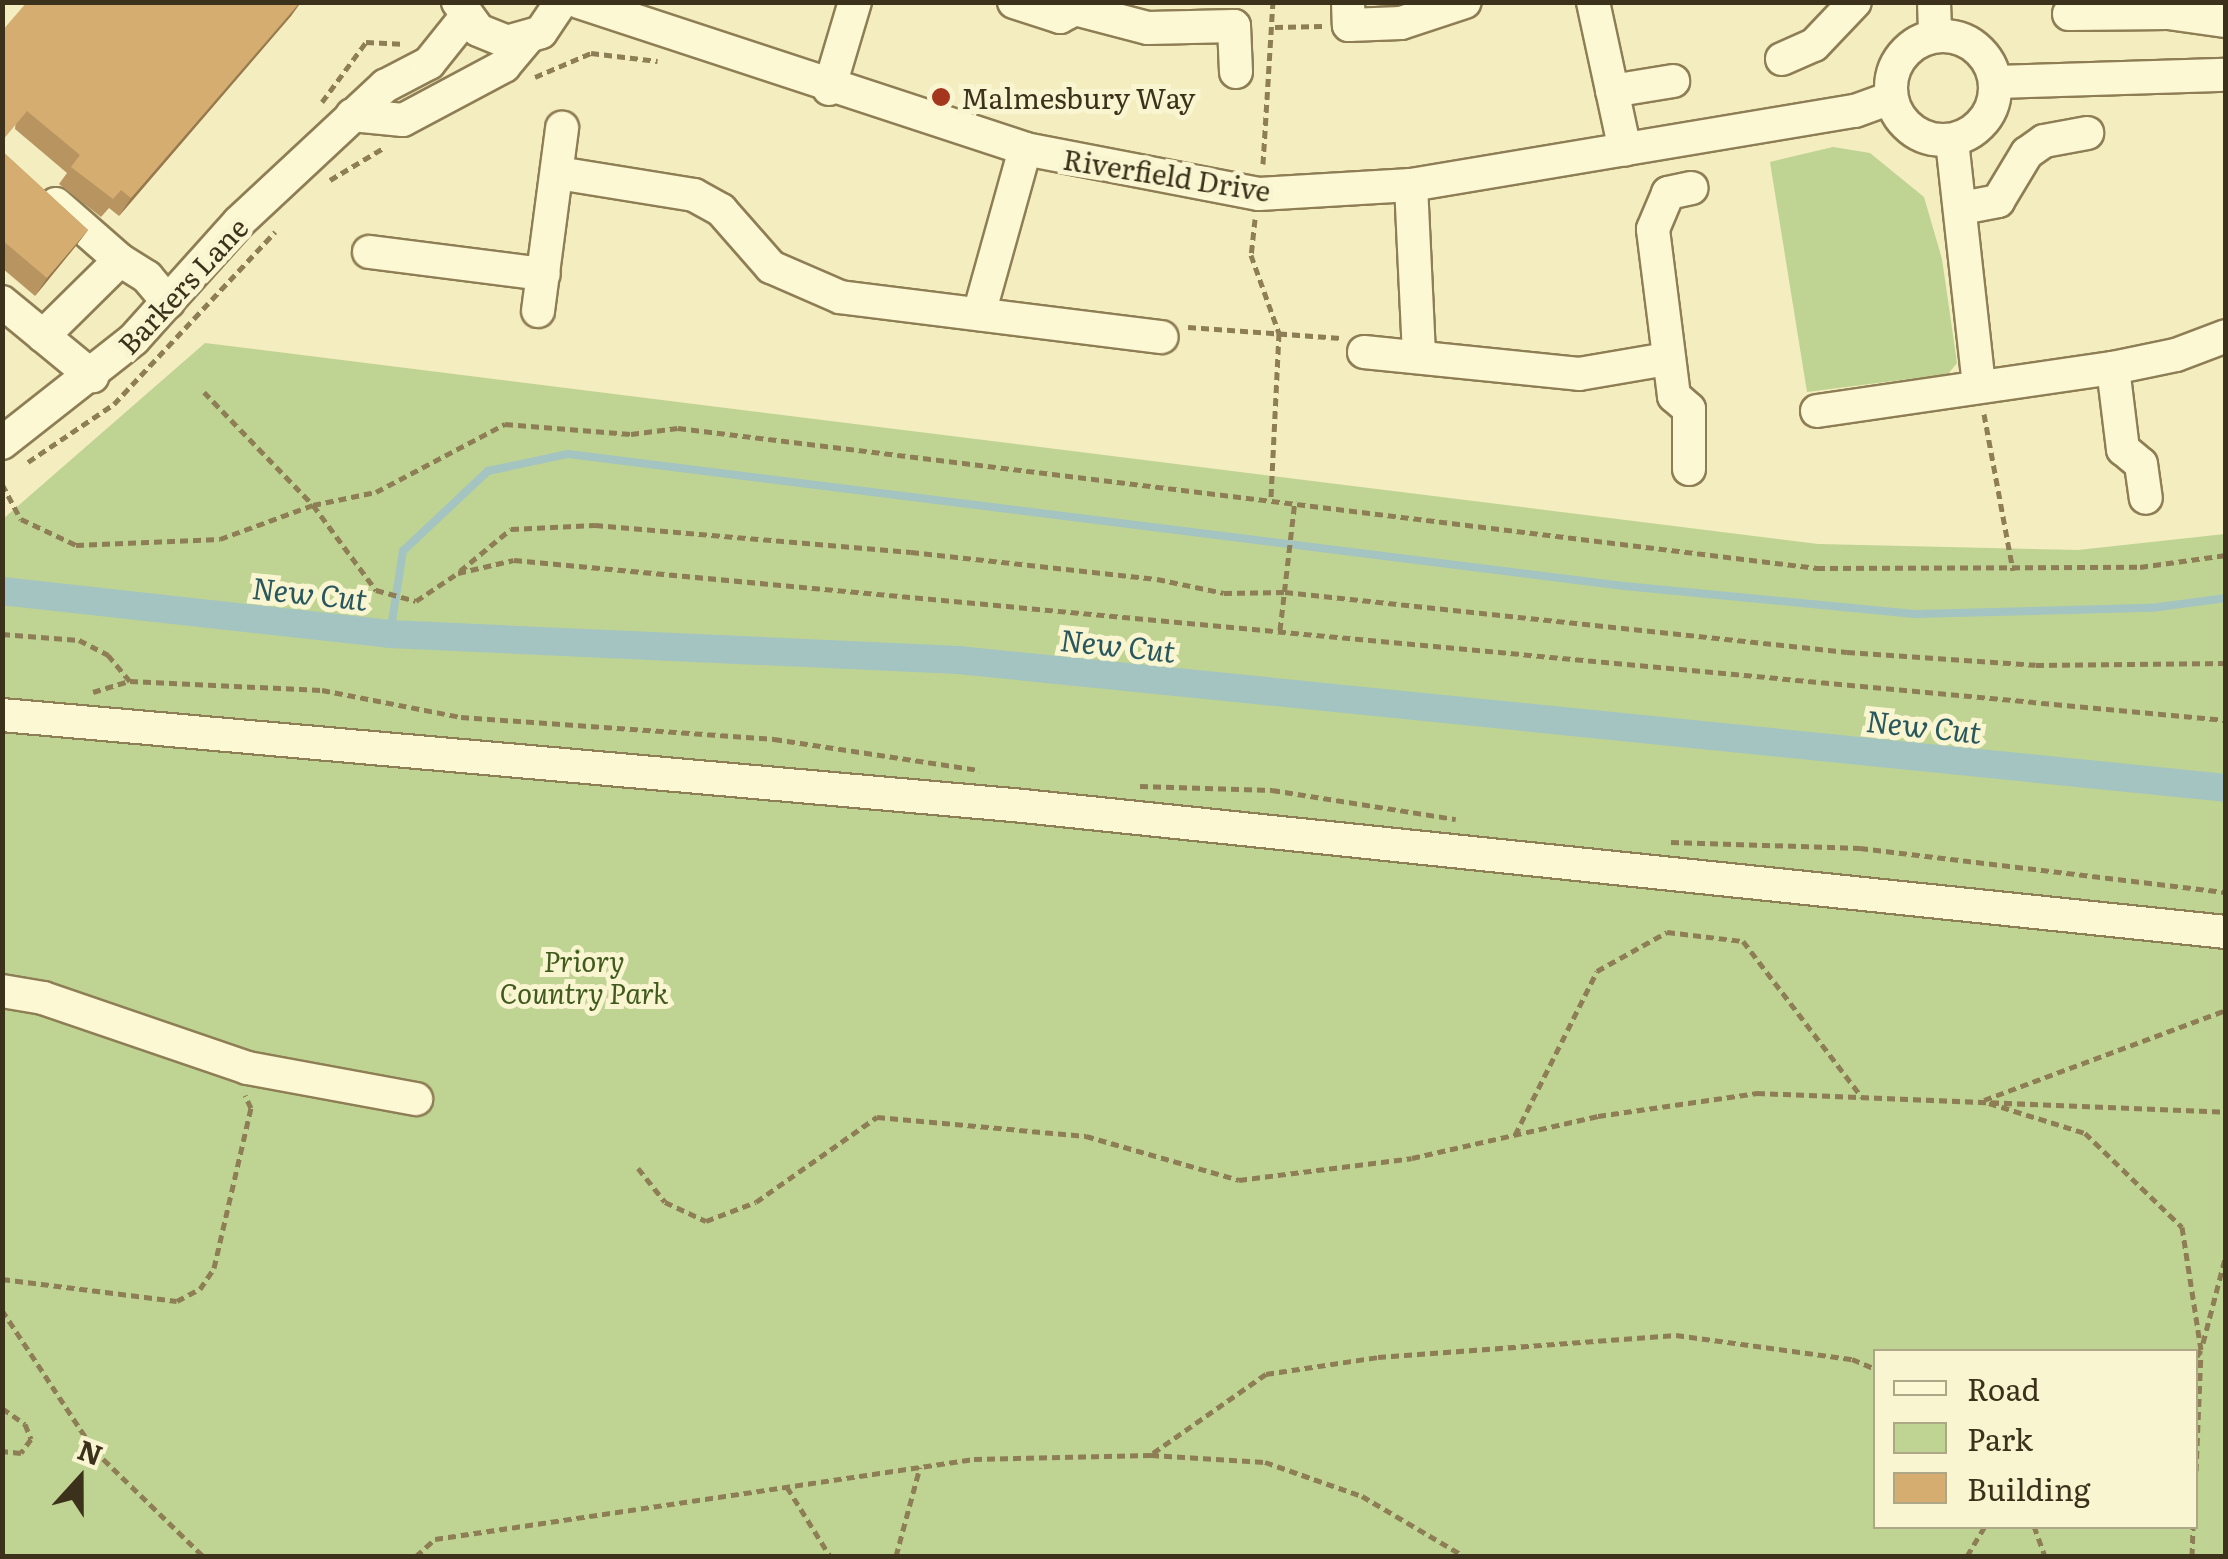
<!DOCTYPE html>
<html>
<head>
<meta charset="utf-8">
<style>
	body { margin:0 }
	#map { position:relative; width:2228px; height:1559px; overflow:hidden; background:#f3edbf; font-family:Literata,serif }
	div>[style] { position:absolute }
	[style*='--x'] { left:calc(var(--x)*1px); top:calc(var(--y)*1px); width:calc(var(--w)*1px); rotate:calc(var(--a)*1deg) }
	.green>* { inset:0; background:#bfd392 }
	.stream>* { height:8px; margin:-4px; padding:0 4px; transform-origin:4px; border-radius:4px; background:#a3c4c1 }
	.canal>* { height:28px; margin:-14px; padding:0 14px; transform-origin:14px; border-radius:14px; background:#a3c4c1 }
	.path>* { height:5px; margin-top:-2.5px; transform-origin:0; background:repeating-linear-gradient(90deg,#8e7e55 0 8px,transparent 0 13px) }
	.roads { filter:drop-shadow(2px 0 #8e7e55) drop-shadow(-2px 0 #8e7e55) drop-shadow(0 2px #8e7e55) drop-shadow(0 -2px #8e7e55) }
	.minor>* { height:32px; margin:-16px; padding:0 16px; transform-origin:16px; border-radius:16px; background:#fdf8d4 }
	.minor>.ring { margin:-16px; padding:0; box-sizing:content-box; background:none; border:32px solid #fdf8d4; border-radius:50% }
	.wall>* { inset:0; background:#b89560 }
	.shaded-wall>* { inset:0; background:#96794e }
	.building>* { inset:0; background:#d6ad70 }
	.dots>* { width:28px; height:28px; translate:-50% -50%; box-sizing:border-box; border:5px solid #f9f5d0; border-radius:50% }
	span { translate:-50% -50%; white-space:nowrap; text-align:center; line-height:1.15; -webkit-text-stroke:10px #f9f5d0; paint-order:stroke }
	.poi-label { font-size:28px; color:#3c311b }
	.left { translate:0 -50%; text-align:left }
	.street-label { font-size:28px; color:#3c311b }
	.park-label { font-size:28px; color:#415b1f; font-style:italic }
	.water-label { font-size:30px; color:#29575e; font-style:italic }
	.frame { position:absolute; inset:0; border:5px solid #3c311b; pointer-events:none }
	.legend { position:absolute; left:1873px; top:1349px; width:325px; height:180px; box-sizing:border-box; background:#f9f5d0; border:2px solid #ada788; margin:0; padding:12px 18px; list-style:none; font-size:30px; color:#3c311b }
	.legend li { display:flex; align-items:center; gap:20px; height:50px }
	.legend b { width:50px; border:2px solid #ada788 }
	.north { position:absolute; left:30px; top:1429px; width:100px; height:100px; -webkit-text-stroke:8px #f9f5d0; paint-order:stroke; rotate:21deg; font-size:28px; font-weight:700; line-height:40px; text-align:center; color:#3c311b }
	.north::after { content:''; display:block; margin:auto; width:35px; height:45px; background:#3c311b; clip-path:polygon(50% 0,100% 100%,50% 72%,0 100%) }
</style>
</head>
<body>
<div id="map">
	<div class="green">
		<i style="clip-path:polygon(1833px 147px,1870px 153px,1924px 197px,1942px 259px,1957px 363px,1948px 374px,1807px 392px,1770px 162px)"></i>
		<i style="clip-path:polygon(evenodd,205px 343px,1818px 544px,2078px 550px,2225px 534px,2225px 1556px,3px 1556px,3px 519px,205px 343px,1876px 1352px,2196px 1352px,2196px 1526px,1876px 1526px,1876px 1352px)"></i>
	</div>
	<div class="stream">
		<i style="--x:390;--y:634;--w:84;--a:-81.1"></i>
		<i style="--x:403;--y:551;--w:117;--a:-43.3"></i>
		<i style="--x:488;--y:471;--w:82;--a:-12"></i>
		<i style="--x:568;--y:454;--w:1064;--a:7.13"></i>
		<i style="--x:1624;--y:586;--w:292;--a:5.5"></i>
		<i style="--x:1915;--y:614;--w:236;--a:-1.5"></i>
		<i style="--x:2151;--y:608;--w:76;--a:-7.6"></i>
	</div>
	<div class="canal">
		<i style="--x:2;--y:591;--w:390;--a:6.3"></i>
		<i style="--x:390;--y:634;--w:569;--a:2.62"></i>
		<i style="--x:958;--y:660;--w:1274;--a:5.76"></i>
	</div>
	<div class="path">
		<i style="--x:1275;--y:27;--w:47;--a:-1.2"></i>
		<i style="--x:535;--y:77;--w:61;--a:-23.2"></i>
		<i style="--x:591;--y:53;--w:67;--a:6.8"></i>
		<i style="--x:322;--y:102;--w:74;--a:-53.7"></i>
		<i style="--x:366;--y:42;--w:35;--a:3"></i>
		<i style="--x:1263;--y:164;--w:162;--a:-86.5"></i>
		<i style="--x:330;--y:180;--w:64;--a:-31"></i>
		<i style="--x:1255;--y:219;--w:36;--a:96"></i>
		<i style="--x:1251;--y:255;--w:83;--a:70.3"></i>
		<i style="--x:1279;--y:333;--w:165;--a:92.8"></i>
		<i style="--x:1188;--y:327;--w:153;--a:4.1"></i>
		<i style="--x:204;--y:392;--w:157;--a:46"></i>
		<i style="--x:313;--y:505;--w:64;--a:-11.7"></i>
		<i style="--x:376;--y:492;--w:146;--a:-27.8"></i>
		<i style="--x:505;--y:424;--w:126;--a:4.5"></i>
		<i style="--x:631;--y:434;--w:47;--a:-7.3"></i>
		<i style="--x:678;--y:428;--w:1148;--a:7.01"></i>
		<i style="--x:1817;--y:568;--w:323;--a:-0.2"></i>
		<i style="--x:2140;--y:567;--w:87;--a:-7.9"></i>
		<i style="--x:1984;--y:414;--w:159;--a:79.5"></i>
		<i style="--x:28;--y:462;--w:104;--a:-34"></i>
		<i style="--x:114;--y:404;--w:236;--a:-46.9"></i>
		<i style="--x:2;--y:484;--w:40;--a:62"></i>
		<i style="--x:21;--y:519;--w:61;--a:25.3"></i>
		<i style="--x:76;--y:545;--w:144;--a:-2.4"></i>
		<i style="--x:220;--y:539;--w:99;--a:-20.1"></i>
		<i style="--x:313;--y:505;--w:106;--a:53.5"></i>
		<i style="--x:376;--y:590;--w:41;--a:15.4"></i>
		<i style="--x:416;--y:601;--w:50;--a:-33.7"></i>
		<i style="--x:458;--y:573;--w:57;--a:-13.1"></i>
		<i style="--x:514;--y:560;--w:1719;--a:5.34"></i>
		<i style="--x:460;--y:571;--w:66;--a:-39.5"></i>
		<i style="--x:511;--y:529;--w:84;--a:-2.7"></i>
		<i style="--x:595;--y:525;--w:317;--a:4.9"></i>
		<i style="--x:911;--y:552;--w:247;--a:6.3"></i>
		<i style="--x:1157;--y:579;--w:68;--a:11.8"></i>
		<i style="--x:1224;--y:593;--w:61;--a:-0.9"></i>
		<i style="--x:1285;--y:592;--w:565;--a:6.09"></i>
		<i style="--x:1847;--y:652;--w:189;--a:3.9"></i>
		<i style="--x:2036;--y:665;--w:190;--a:-0.6"></i>
		<i style="--x:1280;--y:630;--w:130;--a:-83.4"></i>
		<i style="--x:2;--y:634;--w:77;--a:4.5"></i>
		<i style="--x:79;--y:640;--w:33;--a:27"></i>
		<i style="--x:108;--y:655;--w:34;--a:50"></i>
		<i style="--x:93;--y:692;--w:39;--a:-17"></i>
		<i style="--x:130;--y:681;--w:192;--a:2.7"></i>
		<i style="--x:322;--y:690;--w:142;--a:11"></i>
		<i style="--x:461;--y:717;--w:314;--a:4"></i>
		<i style="--x:774;--y:739;--w:208;--a:8.6"></i>
		<i style="--x:1140;--y:786;--w:132;--a:1.7"></i>
		<i style="--x:1272;--y:790;--w:186;--a:9"></i>
		<i style="--x:1671;--y:842;--w:189;--a:1.8"></i>
		<i style="--x:1860;--y:848;--w:369;--a:6.9"></i>
		<i style="--x:1984;--y:1100;--w:258;--a:-20.4"></i>
		<i style="--x:1989;--y:1103;--w:101;--a:17.4"></i>
		<i style="--x:2085;--y:1133;--w:135;--a:44.1"></i>
		<i style="--x:2182;--y:1227;--w:124;--a:81.2"></i>
		<i style="--x:2201;--y:1350;--w:9;--a:122"></i>
		<i style="--x:1515;--y:1135;--w:183;--a:-63.4"></i>
		<i style="--x:1597;--y:971;--w:80;--a:-29.1"></i>
		<i style="--x:1667;--y:932;--w:77;--a:6.8"></i>
		<i style="--x:1743;--y:941;--w:196;--a:52.7"></i>
		<i style="--x:638;--y:1168;--w:43;--a:51.5"></i>
		<i style="--x:665;--y:1202;--w:45;--a:24.9"></i>
		<i style="--x:706;--y:1221;--w:53;--a:-20.8"></i>
		<i style="--x:756;--y:1202;--w:148;--a:-35.1"></i>
		<i style="--x:877;--y:1117;--w:210;--a:5.2"></i>
		<i style="--x:1086;--y:1136;--w:159;--a:16"></i>
		<i style="--x:1239;--y:1180;--w:174;--a:-7.2"></i>
		<i style="--x:1412;--y:1158;--w:191;--a:-12.7"></i>
		<i style="--x:1598;--y:1116;--w:161;--a:-8.2"></i>
		<i style="--x:1757;--y:1093;--w:469;--a:2.3"></i>
		<i style="--x:2;--y:1279;--w:176;--a:7.2"></i>
		<i style="--x:177;--y:1301;--w:26;--a:-28"></i>
		<i style="--x:200;--y:1289;--w:25;--a:-56"></i>
		<i style="--x:214;--y:1268;--w:164;--a:-77"></i>
		<i style="--x:251;--y:1108;--w:14;--a:-115"></i>
		<i style="--x:2;--y:1310;--w:168;--a:56.7"></i>
		<i style="--x:94;--y:1450;--w:152;--a:44.2"></i>
		<i style="--x:2203;--y:1343;--w:91;--a:-75.4"></i>
		<i style="--x:2;--y:1408;--w:28;--a:35"></i>
		<i style="--x:25;--y:1424;--w:16;--a:68"></i>
		<i style="--x:31;--y:1439;--w:17;--a:126"></i>
		<i style="--x:21;--y:1453;--w:19;--a:-174"></i>
		<i style="--x:1153;--y:1453;--w:138;--a:-35"></i>
		<i style="--x:1266;--y:1374;--w:113;--a:-8.6"></i>
		<i style="--x:1378;--y:1357;--w:299;--a:-4.2"></i>
		<i style="--x:1676;--y:1335;--w:178;--a:7.8"></i>
		<i style="--x:1852;--y:1359;--w:26;--a:23"></i>
		<i style="--x:2196;--y:1471;--w:117;--a:-87.6"></i>
		<i style="--x:787;--y:1487;--w:81;--a:58.1"></i>
		<i style="--x:2034;--y:1526;--w:32;--a:70"></i>
		<i style="--x:416;--y:1556;--w:25;--a:-42"></i>
		<i style="--x:435;--y:1539;--w:545;--a:-8.44"></i>
		<i style="--x:974;--y:1459;--w:177;--a:-1.3"></i>
		<i style="--x:1151;--y:1455;--w:114;--a:3.5"></i>
		<i style="--x:1265;--y:1462;--w:103;--a:19.3"></i>
		<i style="--x:1362;--y:1496;--w:118;--a:30.5"></i>
		<i style="--x:896;--y:1556;--w:92;--a:-74.9"></i>
		<i style="--x:1967;--y:1556;--w:35;--a:-59"></i>
		<i style="--x:2192;--y:1556;--w:30;--a:-88"></i>
	</div>
	<div class="roads">
		<div class="minor">
			<i style="--x:458;--y:2;--w:34;--a:54"></i>
			<i style="--x:478;--y:30;--w:31;--a:22"></i>
			<i style="--x:507;--y:42;--w:35;--a:-16"></i>
			<i style="--x:541;--y:32;--w:36;--a:-56"></i>
			<i style="--x:579;--y:2;--w:470;--a:18.2"></i>
			<i style="--x:1025;--y:149;--w:238;--a:10.9"></i>
			<i style="--x:1259;--y:194;--w:152;--a:-3.4"></i>
			<i style="--x:1411;--y:185;--w:450;--a:-9.5"></i>
			<i style="--x:1855;--y:111;--w:38;--a:-20"></i>
			<i style="--x:1014;--y:2;--w:48;--a:18.1"></i>
			<i style="--x:1060;--y:17;--w:17;--a:-28"></i>
			<i style="--x:1075;--y:9;--w:75;--a:14.6"></i>
			<i style="--x:1148;--y:28;--w:86;--a:-1.3"></i>
			<i style="--x:1234;--y:26;--w:46;--a:87.5"></i>
			<i style="--x:1348;--y:2;--w:23;--a:88"></i>
			<i style="--x:1349;--y:25;--w:52;--a:-2.2"></i>
			<i style="--x:1401;--y:23;--w:67;--a:-18.2"></i>
			<i style="--x:1593;--y:2;--w:151;--a:77.8"></i>
			<i style="--x:1934;--y:2;--w:33;--a:88"></i>
			<i style="--x:2069;--y:14;--w:99;--a:-0.6"></i>
			<i style="--x:2168;--y:13;--w:59;--a:7.9"></i>
			<i class="ring" style="left:1891px;top:36px;width:72px;height:72px"></i>
			<i style="--x:1782;--y:59;--w:35;--a:-24"></i>
			<i style="--x:1814;--y:45;--w:59;--a:-46.4"></i>
			<i style="--x:1997;--y:82;--w:229;--a:-1.8"></i>
			<i style="--x:829;--y:89;--w:91;--a:-73.4"></i>
			<i style="--x:1612;--y:91;--w:62;--a:-9.3"></i>
			<i style="--x:352;--y:115;--w:51;--a:5.6"></i>
			<i style="--x:403;--y:120;--w:115;--a:-28.1"></i>
			<i style="--x:504;--y:66;--w:34;--a:-50"></i>
			<i style="--x:1952;--y:141;--w:246;--a:83.7"></i>
			<i style="--x:558;--y:173;--w:138;--a:9.2"></i>
			<i style="--x:694;--y:195;--w:31;--a:29"></i>
			<i style="--x:721;--y:210;--w:76;--a:48.7"></i>
			<i style="--x:771;--y:267;--w:75;--a:23.5"></i>
			<i style="--x:840;--y:297;--w:324;--a:7.1"></i>
			<i style="--x:1411;--y:185;--w:172;--a:87.3"></i>
			<i style="--x:56;--y:204;--w:85;--a:41.2"></i>
			<i style="--x:1962;--y:208;--w:37;--a:-11"></i>
			<i style="--x:1998;--y:201;--w:56;--a:-58.9"></i>
			<i style="--x:2027;--y:153;--w:21;--a:-35"></i>
			<i style="--x:2044;--y:141;--w:44;--a:-10.5"></i>
			<i style="--x:369;--y:252;--w:176;--a:7.2"></i>
			<i style="--x:2;--y:302;--w:117;--a:39.4"></i>
			<i style="--x:538;--y:311;--w:185;--a:-82.5"></i>
			<i style="--x:979;--y:314;--w:171;--a:-74.4"></i>
			<i style="--x:43;--y:336;--w:108;--a:-44.6"></i>
			<i style="--x:120;--y:260;--w:32;--a:32"></i>
			<i style="--x:147;--y:277;--w:33;--a:50"></i>
			<i style="--x:1364;--y:352;--w:216;--a:5.8"></i>
			<i style="--x:1579;--y:374;--w:89;--a:-9.7"></i>
			<i style="--x:2113;--y:368;--w:82;--a:83"></i>
			<i style="--x:2123;--y:449;--w:23;--a:40"></i>
			<i style="--x:2141;--y:464;--w:34;--a:82"></i>
			<i style="--x:1817;--y:411;--w:299;--a:-8.3"></i>
			<i style="--x:2113;--y:368;--w:64;--a:-11.7"></i>
			<i style="--x:2176;--y:355;--w:53;--a:-20.8"></i>
			<i style="--x:2;--y:443;--w:168;--a:-38.2"></i>
			<i style="--x:134;--y:339;--w:157;--a:-48.1"></i>
			<i style="--x:239;--y:222;--w:200;--a:-43"></i>
			<i style="--x:385;--y:86;--w:50;--a:-27.6"></i>
			<i style="--x:429;--y:63;--w:58;--a:-51.3"></i>
			<i style="--x:1689;--y:469;--w:60;--a:-90"></i>
			<i style="--x:1689;--y:409;--w:20;--a:-139"></i>
			<i style="--x:1674;--y:396;--w:168;--a:-97.2"></i>
			<i style="--x:1653;--y:229;--w:39;--a:-67"></i>
			<i style="--x:1668;--y:193;--w:24;--a:-12"></i>
			<i style="--x:2;--y:715;--w:1025;--a:5.09"></i>
			<i style="--x:1023;--y:806;--w:1210;--a:5.98"></i>
			<i style="--x:2;--y:991;--w:42;--a:9.7"></i>
			<i style="--x:43;--y:998;--w:216;--a:18.9"></i>
			<i style="--x:247;--y:1068;--w:172;--a:10.4"></i>
		</div>
	</div>
	<div class="wall">
		<i style="clip-path:polygon(27px 2px,301px 2px,291px 16px,119px 216px,109px 208px,101px 217px,59px 184px,67px 173px,15px 129px)"></i>
		<i style="clip-path:polygon(2px 151px,88px 230px,75px 247px,35px 296px,2px 268px)"></i>
	</div>
	<div class="shaded-wall">
		<i style="clip-path:polygon(301px 2px,291px 16px,119px 216px,131px 198px)"></i>
		<i style="clip-path:polygon(88px 230px,75px 247px,35px 296px,47px 278px)"></i>
	</div>
	<div class="building">
		<i style="clip-path:polygon(27px 2px,300px 2px,131px 198px,121px 190px,113px 199px,71px 167px,80px 155px,27px 111px,2px 141px,2px 31px)"></i>
		<i style="clip-path:polygon(2px 151px,88px 230px,47px 278px,2px 240px)"></i>
	</div>
	<div class="dots">
		<i style="left:941px;top:97px;background:#a5361e"></i>
	</div>
	<div class="poi-label">
		<span class="left" style="left:961px;top:97px">Malmesbury Way</span>
	</div>
	<div class="street-label">
		<span style="left:1167px;top:174px;rotate:9deg">Riverfield Drive</span>
		<span style="left:182px;top:285px;rotate:-47deg">Barkers Lane</span>
	</div>
	<div class="park-label">
		<span style="left:584px;top:976px">Priory<br>Country Park</span>
	</div>
	<div class="water-label">
		<span style="left:310px;top:592px;rotate:6deg">New Cut</span>
		<span style="left:1118px;top:644px;rotate:6deg">New Cut</span>
		<span style="left:1924px;top:725px;rotate:6deg">New Cut</span>
	</div>
	<div class="frame"></div>
	<ul class="legend">
	<li><b style="height:12px;background:#fdf8d4"></b>Road</li>
	<li><b style="height:28px;background:#bfd392"></b>Park</li>
	<li><b style="height:28px;background:#d6ad70"></b>Building</li>
	</ul>
	<div class="north">N</div>
</div>
</body>
</html>
